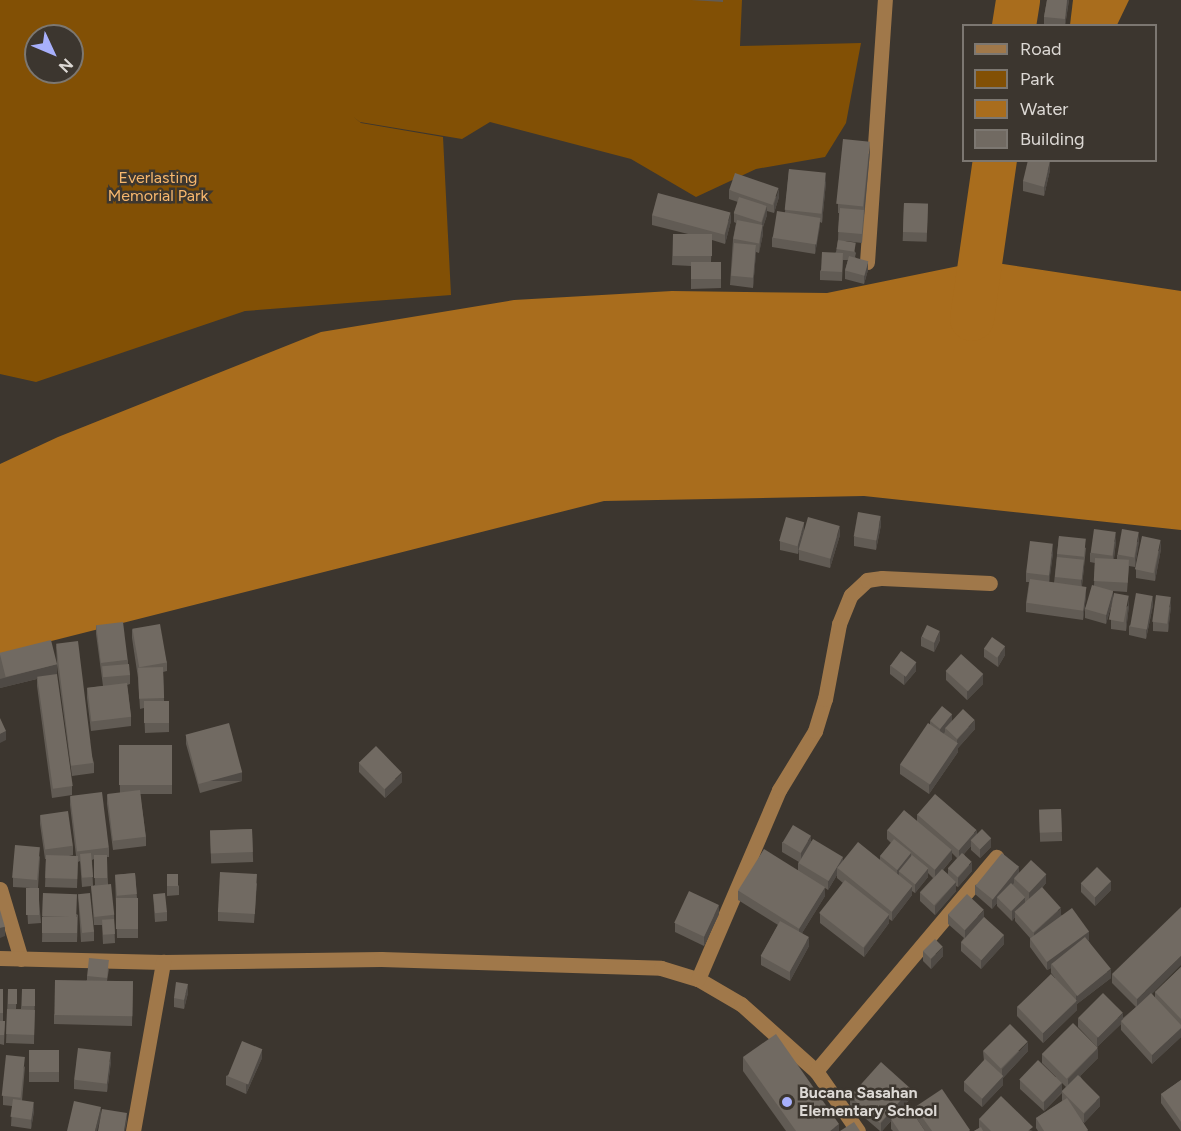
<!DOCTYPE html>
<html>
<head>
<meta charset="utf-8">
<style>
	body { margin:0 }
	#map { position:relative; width:1181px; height:1131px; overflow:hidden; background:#3c362f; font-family:Figtree,sans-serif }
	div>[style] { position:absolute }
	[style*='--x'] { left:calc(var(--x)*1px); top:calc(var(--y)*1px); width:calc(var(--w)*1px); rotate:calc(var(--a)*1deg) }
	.green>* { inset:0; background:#825005 }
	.water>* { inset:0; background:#a96d1d }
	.river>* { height:44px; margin:-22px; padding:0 22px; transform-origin:22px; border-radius:22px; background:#a96d1d }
	.minor>* { height:15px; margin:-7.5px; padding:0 7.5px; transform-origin:7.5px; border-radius:7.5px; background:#a0784a }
	.wall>* { inset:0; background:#615b54; transform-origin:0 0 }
	.shaded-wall>* { inset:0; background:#4f4a45; transform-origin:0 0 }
	.building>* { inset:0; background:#716a62; transform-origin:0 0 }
	.dots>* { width:16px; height:16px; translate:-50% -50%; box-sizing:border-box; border:3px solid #3c362f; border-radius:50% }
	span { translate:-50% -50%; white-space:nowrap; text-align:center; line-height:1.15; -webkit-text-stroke:5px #3c362f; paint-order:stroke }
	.park-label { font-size:16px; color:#f7b76d }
	.poi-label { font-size:16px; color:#dcd8d4; font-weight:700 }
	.left { translate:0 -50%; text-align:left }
	.legend { position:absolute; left:962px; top:24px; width:195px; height:138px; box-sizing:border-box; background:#3c362f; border:2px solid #7c7771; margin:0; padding:8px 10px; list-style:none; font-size:18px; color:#dcd8d4 }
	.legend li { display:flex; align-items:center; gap:12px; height:30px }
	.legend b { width:30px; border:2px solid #7c7771 }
	.north { position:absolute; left:24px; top:24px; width:60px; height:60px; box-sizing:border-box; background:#3c362f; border:2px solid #7c7771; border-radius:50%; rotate:134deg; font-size:16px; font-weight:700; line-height:24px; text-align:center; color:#dcd8d4 }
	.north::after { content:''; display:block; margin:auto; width:21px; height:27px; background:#a8b0fc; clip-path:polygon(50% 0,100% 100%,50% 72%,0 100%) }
</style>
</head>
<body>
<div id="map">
	<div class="green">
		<i style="clip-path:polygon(evenodd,0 0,742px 0,740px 46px,861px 43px,846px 123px,825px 157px,756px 169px,696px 197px,631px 159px,490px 122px,462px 139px,360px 122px,352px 116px,361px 123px,443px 137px,451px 295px,245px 311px,36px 382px,0 374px,0 0,36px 36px,72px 36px,72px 72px,36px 72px,36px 36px)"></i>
	</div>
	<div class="water">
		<i style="clip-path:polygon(1073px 0,1129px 0,1117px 25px,1070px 25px)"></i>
		<i style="clip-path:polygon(983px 261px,1181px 291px,1181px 530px,864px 496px,604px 501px,0 654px,0 464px,58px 437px,321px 332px,514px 300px,672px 291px,827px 293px)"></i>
	</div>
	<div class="river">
		<i style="--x:1014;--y:26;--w:26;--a:-81"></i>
		<i style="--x:972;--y:319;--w:161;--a:-81.8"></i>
	</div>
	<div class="minor">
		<i style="--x:867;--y:262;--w:263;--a:-86.1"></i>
		<i style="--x:0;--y:889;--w:73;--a:73.3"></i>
		<i style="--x:0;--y:958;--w:163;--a:1.4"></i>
		<i style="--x:163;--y:962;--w:218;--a:-0.8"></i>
		<i style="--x:381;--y:959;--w:280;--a:1.8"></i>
		<i style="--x:661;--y:968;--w:39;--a:17"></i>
		<i style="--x:698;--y:979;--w:50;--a:30.2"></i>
		<i style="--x:741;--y:1004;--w:101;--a:41.8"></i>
		<i style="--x:816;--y:1071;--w:73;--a:55"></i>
		<i style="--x:698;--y:979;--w:206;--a:-66.8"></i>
		<i style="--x:779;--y:790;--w:69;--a:-58.6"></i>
		<i style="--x:815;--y:731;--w:34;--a:-73"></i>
		<i style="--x:825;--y:699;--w:76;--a:-79.4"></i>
		<i style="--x:839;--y:624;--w:31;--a:-68"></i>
		<i style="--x:851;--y:595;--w:22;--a:-43"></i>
		<i style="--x:867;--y:580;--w:15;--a:-8"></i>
		<i style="--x:882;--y:578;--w:108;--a:2.7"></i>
		<i style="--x:816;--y:1071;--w:280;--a:-49.9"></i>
		<i style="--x:133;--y:1131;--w:172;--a:-79.9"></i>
	</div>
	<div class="wall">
		<i style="clip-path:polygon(691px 0,723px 0,723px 2px)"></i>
		<i style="clip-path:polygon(1047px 0,1069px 0,1065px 26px,1044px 26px,1044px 17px)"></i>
		<i style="clip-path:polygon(870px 151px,862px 243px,845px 241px,856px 253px,855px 257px,868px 270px,864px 284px,845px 279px,845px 270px,848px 260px,843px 260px,842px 281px,820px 280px,820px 271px,836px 252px,838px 240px,839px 213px,838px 213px,838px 204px)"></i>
		<i style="clip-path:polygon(789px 169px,826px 182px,822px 223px,820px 222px,815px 254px,772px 247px,772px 238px,785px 212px)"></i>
		<i style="clip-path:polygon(1050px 170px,1044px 196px,1023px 191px,1023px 181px)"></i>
		<i style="clip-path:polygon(729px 190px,779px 197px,774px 213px,767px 211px,767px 215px,763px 227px,763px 234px,759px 253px,756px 252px,753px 288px,730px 285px,733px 239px,736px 223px,734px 222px,734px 213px,738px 202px,729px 199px)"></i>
		<i style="left:904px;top:203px;width:24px;height:38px;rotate:2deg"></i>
		<i style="clip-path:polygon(652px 215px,731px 221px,725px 244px,712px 240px,711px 262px,721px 262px,721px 288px,691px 289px,691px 266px,672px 265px,673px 234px,688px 234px,652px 225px)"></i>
		<i style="clip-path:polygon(881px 525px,876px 550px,854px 546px,854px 537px)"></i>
		<i style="clip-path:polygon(804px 531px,798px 554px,780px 550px,780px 541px)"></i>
		<i style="clip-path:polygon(840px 535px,830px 568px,799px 560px,799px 550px)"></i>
		<i style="clip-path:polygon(1059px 536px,1086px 548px,1082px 586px,1086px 596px,1083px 620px,1026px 612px,1026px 603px,1029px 582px,1026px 582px,1026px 573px,1053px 553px,1049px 582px,1054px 583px)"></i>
		<i style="clip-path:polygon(1116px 541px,1114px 559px,1117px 559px,1117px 555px,1139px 541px,1135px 567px,1129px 566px,1127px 592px,1113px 591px,1113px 600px,1106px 624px,1085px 618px,1085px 609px,1094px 586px,1095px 563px,1090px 562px,1090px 553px)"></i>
		<i style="clip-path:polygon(1161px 549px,1155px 581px,1136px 578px,1136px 569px)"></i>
		<i style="clip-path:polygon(1129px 605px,1126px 631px,1111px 629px,1111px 620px)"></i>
		<i style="clip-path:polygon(1153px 605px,1146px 639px,1129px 635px,1129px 626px)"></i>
		<i style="clip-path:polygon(1171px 606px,1168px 632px,1153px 631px,1153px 622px)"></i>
		<i style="clip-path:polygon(96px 625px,128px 660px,128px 665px,130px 675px,130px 684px,127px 685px,131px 717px,131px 726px,91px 731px,87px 698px,87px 688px,103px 686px,96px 634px)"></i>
		<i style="clip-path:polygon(132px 629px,167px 662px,167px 671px,163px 672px,164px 701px,169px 701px,169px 732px,145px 733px,144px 708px,140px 709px,138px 678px,132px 638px)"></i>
		<i style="clip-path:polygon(921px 637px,940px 640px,934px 652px,921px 646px)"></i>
		<i style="clip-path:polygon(56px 644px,94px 763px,94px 773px,72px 776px,57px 665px,57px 674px,53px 675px,72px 786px,72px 795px,52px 798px,37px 686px,37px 679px,0 688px,0 653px,57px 664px)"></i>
		<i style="clip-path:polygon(984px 648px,1005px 655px,998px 667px,984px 657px)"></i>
		<i style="clip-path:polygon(890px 665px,916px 671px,904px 685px,890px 674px)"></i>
		<i style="clip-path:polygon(946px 671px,983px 684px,967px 700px,946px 680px)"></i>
		<i style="clip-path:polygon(930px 721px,952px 721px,975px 729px,958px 748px,958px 752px,929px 794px,900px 774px,900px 765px,930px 725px)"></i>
		<i style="clip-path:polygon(186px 735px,242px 781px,200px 793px,186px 744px)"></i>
		<i style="clip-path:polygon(119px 745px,172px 745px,172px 794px,140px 794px,146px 837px,146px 846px,113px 850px,107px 804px,107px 795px,120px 793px)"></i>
		<i style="clip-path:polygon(359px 763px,402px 782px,385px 798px,359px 772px)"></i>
		<i style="clip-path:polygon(evenodd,70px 796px,109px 848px,109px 857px,107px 857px,108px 884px,114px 915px,115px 943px,103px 944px,102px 925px,94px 925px,91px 886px,82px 887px,80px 861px,78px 862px,77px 888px,45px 887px,46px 859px,45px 859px,40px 824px,40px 815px,73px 846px,73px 855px,69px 856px,76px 856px,70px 805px,70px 796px,94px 859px,95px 885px,93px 886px,92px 860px,94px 859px)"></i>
		<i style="left:1061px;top:809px;width:32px;height:22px;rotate:88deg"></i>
		<i style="clip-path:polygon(evenodd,917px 814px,977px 834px,991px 847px,980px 858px,971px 850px,971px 846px,964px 854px,972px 871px,958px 887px,956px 886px,956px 891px,935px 915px,920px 901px,920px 892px,933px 878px,928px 873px,928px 877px,915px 893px,912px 891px,912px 895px,892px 921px,889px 919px,889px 923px,864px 957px,820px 923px,820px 914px,843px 883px,837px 878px,837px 875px,828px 890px,825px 888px,825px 896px,802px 933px,809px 946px,790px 981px,761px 965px,761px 956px,778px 925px,738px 900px,738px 891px,798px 870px,798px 863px,799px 862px,782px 852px,782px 842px,811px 841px,843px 862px,880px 860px,880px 856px,891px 843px,887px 839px,887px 830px,917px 821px,917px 814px,952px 853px,957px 858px,948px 868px,948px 874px,943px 870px,952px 859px,952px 853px)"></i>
		<i style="left:252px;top:829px;width:33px;height:42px;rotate:88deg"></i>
		<i style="clip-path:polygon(40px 856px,38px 888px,41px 923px,28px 924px,26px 888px,31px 888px,13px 887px,13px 878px)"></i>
		<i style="clip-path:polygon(135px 873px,137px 898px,138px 898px,138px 938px,117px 938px,115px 875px)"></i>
		<i style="clip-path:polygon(1019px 873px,1046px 883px,1042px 888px,1061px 915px,1088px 940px,1111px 978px,1077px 1004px,1077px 1010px,1043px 1043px,1017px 1016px,1017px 1007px,1055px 978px,1051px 973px,1051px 968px,1047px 970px,1030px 947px,1030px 938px,1015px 921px,1015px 917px,1012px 921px,997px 906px,997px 903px,992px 909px,975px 894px,975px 885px)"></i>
		<i style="clip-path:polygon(167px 874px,179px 886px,179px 895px,167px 896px)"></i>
		<i style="clip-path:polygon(257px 883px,254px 923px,218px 921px,218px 912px)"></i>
		<i style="clip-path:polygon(1081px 883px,1111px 890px,1095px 906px,1081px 892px)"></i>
		<i style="clip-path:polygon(43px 893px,78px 915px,77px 942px,42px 942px)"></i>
		<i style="clip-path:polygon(78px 894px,94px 932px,94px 941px,81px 942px)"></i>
		<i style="clip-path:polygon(153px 894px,167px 912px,167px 921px,155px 922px)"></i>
		<i style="clip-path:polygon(719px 914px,704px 946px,675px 932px,675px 923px)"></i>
		<i style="clip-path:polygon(948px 914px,984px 917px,1004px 944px,981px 969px,961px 951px,961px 942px,964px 938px,948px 924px)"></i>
		<i style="clip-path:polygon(923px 951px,943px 956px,931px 969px,923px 961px)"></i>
		<i style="clip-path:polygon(evenodd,1181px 967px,1181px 1037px,1152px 1064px,1121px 1030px,1121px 1024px,1097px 1047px,1098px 1058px,1080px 1076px,1100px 1106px,1084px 1123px,1082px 1121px,1088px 1131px,1038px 1131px,1036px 1128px,1036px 1118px,1062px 1101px,1062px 1093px,1044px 1111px,1020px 1089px,1020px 1080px,1056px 1077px,1042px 1063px,1042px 1054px,1097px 1047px,1078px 1027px,1078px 1018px,1123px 1018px,1136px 1007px,1112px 983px,1112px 974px,1152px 994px,1155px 998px,1155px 992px,1181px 967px,1062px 1083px,1066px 1087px,1062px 1091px,1062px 1083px)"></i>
		<i style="clip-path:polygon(109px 969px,107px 981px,133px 981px,132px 1026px,54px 1024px,54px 1015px,87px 980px,87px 976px)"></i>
		<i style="clip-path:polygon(0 989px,3px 989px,3px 1021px,5px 1021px,4px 1045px,0 1044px)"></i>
		<i style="clip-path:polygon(8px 989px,17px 989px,16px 1009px,21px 1009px,22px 989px,35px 989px,34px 1044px,6px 1043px)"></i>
		<i style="clip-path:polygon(188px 993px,184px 1009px,174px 1007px,174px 998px)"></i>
		<i style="left:29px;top:1050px;width:30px;height:32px"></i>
		<i style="clip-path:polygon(983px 1051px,1028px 1051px,1003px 1078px,1003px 1085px,982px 1107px,964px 1091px,964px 1082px,984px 1061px)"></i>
		<i style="clip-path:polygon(743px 1057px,839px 1131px,786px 1131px,743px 1071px)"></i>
		<i style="clip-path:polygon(262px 1058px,246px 1094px,226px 1085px,226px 1076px)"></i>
		<i style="clip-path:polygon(111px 1061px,107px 1092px,74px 1089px,74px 1080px)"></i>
		<i style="clip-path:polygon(25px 1066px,22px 1101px,34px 1111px,31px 1129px,11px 1126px,12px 1106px,3px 1105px,3px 1096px)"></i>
		<i style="clip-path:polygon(1181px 1080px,1181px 1131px,1161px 1103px,1161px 1094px)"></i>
		<i style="clip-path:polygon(850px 1096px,911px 1098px,894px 1117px,925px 1131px,893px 1131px,891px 1129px,891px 1121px,882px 1131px,880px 1131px,850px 1105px)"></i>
		<i style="clip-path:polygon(915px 1107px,970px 1131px,925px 1131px,915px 1116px)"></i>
		<i style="clip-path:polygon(979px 1119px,1033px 1131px,974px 1131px,979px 1128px)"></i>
	</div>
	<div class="shaded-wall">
		<i style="clip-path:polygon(1067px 0,1069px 0,1065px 26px,1065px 19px)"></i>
		<i style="clip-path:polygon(870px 142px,870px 151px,864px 215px,864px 206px)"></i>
		<i style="clip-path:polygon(1050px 161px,1050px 170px,1044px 196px,1044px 187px)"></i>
		<i style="clip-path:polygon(826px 173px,826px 182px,822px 223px,822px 213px)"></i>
		<i style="clip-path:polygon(779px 188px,779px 197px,774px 213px,774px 204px)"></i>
		<i style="clip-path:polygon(767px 206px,767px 215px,763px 227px,763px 234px,759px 253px,762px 223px)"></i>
		<i style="clip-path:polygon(731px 212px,731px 221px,725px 244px,725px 234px)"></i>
		<i style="clip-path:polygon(820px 218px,820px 227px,815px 254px,815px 244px)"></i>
		<i style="clip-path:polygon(756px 245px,756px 254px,753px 288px,753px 279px)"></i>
		<i style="clip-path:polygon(868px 261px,868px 270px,864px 284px,864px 275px)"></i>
		<i style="clip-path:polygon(881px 516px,881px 525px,876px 550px,876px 541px)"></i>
		<i style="clip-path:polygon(804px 522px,804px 531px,798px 554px,798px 545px)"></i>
		<i style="clip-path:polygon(840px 526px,840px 535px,830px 568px,830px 559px)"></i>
		<i style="clip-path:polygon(1116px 532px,1116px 541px,1113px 565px,1113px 556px)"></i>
		<i style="clip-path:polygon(1139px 532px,1139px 541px,1135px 567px,1135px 558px)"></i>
		<i style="clip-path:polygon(1161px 540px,1161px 549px,1155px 581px,1155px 572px)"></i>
		<i style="clip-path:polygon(1053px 544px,1053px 553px,1049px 585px,1049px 576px)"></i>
		<i style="clip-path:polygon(1084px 560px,1084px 569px,1081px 589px,1081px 580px)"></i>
		<i style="clip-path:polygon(1086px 587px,1086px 596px,1083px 620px,1083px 611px)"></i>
		<i style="clip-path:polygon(1113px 591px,1113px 600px,1106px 624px,1106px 615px)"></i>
		<i style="clip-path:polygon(1129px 596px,1129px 605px,1126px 631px,1126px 622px)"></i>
		<i style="clip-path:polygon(1153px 596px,1153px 605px,1146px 639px,1146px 630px)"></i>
		<i style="clip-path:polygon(1171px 597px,1171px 606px,1168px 632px,1168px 623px)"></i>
		<i style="clip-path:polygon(940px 631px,940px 640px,934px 652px,934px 643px)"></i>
		<i style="clip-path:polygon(1005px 646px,1005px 655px,998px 667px,998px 657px)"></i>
		<i style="clip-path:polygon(916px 662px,916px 671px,904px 685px,904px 676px)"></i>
		<i style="clip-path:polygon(57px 664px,57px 674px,0 688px,0 679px)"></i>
		<i style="clip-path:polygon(983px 674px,983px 684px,967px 700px,967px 691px)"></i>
		<i style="clip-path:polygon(952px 714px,952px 724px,945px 728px,945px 732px,940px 738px,940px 729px)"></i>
		<i style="clip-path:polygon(975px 720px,975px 729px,958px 748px,958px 752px,929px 794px,929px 785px,957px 743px,957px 740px)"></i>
		<i style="clip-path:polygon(6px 731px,6px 740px,0 743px,0 734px)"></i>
		<i style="left:242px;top:772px;width:9px;height:44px;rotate:90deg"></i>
		<i style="clip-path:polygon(402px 773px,402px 782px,385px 798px,385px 789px)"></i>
		<i style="clip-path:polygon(977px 830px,977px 839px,971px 840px,971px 846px,959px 859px,959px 850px)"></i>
		<i style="clip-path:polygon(811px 836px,811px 845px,801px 863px,801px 853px)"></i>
		<i style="clip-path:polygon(991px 838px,991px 847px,980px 858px,980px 849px)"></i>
		<i style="clip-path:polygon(952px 850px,952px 859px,935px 879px,935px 870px)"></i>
		<i style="clip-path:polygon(911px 853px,911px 862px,899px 871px,899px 876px,897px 879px,897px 870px)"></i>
		<i style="clip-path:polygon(843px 857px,843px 866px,837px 868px,837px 875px,828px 890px,828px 881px)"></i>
		<i style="clip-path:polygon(972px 862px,972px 871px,958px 887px,958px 878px)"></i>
		<i style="clip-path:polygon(1019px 867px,1019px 876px,1014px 879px,1014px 883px,1000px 900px,997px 897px,997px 903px,992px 909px,992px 900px)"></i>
		<i style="clip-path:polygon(928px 868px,928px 877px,915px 893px,915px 884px)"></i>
		<i style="clip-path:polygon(1046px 874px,1046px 883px,1029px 902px,1029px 892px)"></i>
		<i style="clip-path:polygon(1111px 881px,1111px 890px,1095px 906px,1095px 897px)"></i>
		<i style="clip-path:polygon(956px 882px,956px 891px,935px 915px,935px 906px)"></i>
		<i style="clip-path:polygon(912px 886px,912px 895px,892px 921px,892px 912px)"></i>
		<i style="clip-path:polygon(825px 887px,825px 896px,799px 938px,799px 929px)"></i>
		<i style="clip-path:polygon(1025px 897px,1025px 906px,1015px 912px,1015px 917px,1012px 921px,1012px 911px)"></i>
		<i style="clip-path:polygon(719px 905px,719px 914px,704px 946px,704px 936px)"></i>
		<i style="clip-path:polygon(1061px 908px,1061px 918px,1034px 942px,1034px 933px)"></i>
		<i style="clip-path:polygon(984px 910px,984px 919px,965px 939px,965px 930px)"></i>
		<i style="clip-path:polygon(889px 914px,889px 923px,864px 957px,864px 948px)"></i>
		<i style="clip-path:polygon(5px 927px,5px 936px,0 938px,0 928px)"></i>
		<i style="clip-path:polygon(1089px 931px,1089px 940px,1051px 964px,1051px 968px,1047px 970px,1047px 961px)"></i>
		<i style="clip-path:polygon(1004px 935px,1004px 944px,981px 969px,981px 960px)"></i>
		<i style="clip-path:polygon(809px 937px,809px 946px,790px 981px,790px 971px)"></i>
		<i style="clip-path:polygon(943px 947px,943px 956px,931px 969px,931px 959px)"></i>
		<i style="clip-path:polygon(1181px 956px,1181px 965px,1137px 1009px,1137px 999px)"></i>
		<i style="clip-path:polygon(1111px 969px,1111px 978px,1077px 1004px,1077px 1010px,1043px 1043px,1043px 1033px,1076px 1002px,1076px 996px)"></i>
		<i style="clip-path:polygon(188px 984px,188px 993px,184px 1009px,184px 1000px)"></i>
		<i style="clip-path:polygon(1123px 1013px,1123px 1022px,1121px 1021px,1121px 1024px,1097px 1047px,1097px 1038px)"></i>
		<i style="clip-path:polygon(1181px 1028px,1181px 1037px,1152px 1064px,1152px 1055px)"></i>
		<i style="clip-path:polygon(1028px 1042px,1028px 1051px,1003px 1078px,1003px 1085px,982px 1107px,982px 1098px,1002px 1077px,1002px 1069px)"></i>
		<i style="clip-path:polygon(1098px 1048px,1098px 1058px,1068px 1088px,1068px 1079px)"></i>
		<i style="clip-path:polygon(262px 1049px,262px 1058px,246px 1094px,246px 1085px)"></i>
		<i style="clip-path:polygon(111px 1052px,111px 1061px,107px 1092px,107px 1083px)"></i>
		<i style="clip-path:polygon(1062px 1083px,1062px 1092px,1044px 1111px,1044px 1102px)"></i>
		<i style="clip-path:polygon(911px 1089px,911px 1098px,882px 1131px,881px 1131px,881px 1123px)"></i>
		<i style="clip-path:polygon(1100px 1097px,1100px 1106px,1084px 1123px,1084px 1114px)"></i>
		<i style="clip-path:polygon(34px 1102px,34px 1111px,31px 1129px,31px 1119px)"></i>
		<i style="clip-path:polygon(101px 1107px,101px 1116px,97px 1131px,95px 1131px)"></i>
		<i style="clip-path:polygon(127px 1113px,127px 1122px,125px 1131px,124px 1131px)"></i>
		<i style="clip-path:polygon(839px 1124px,839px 1131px,830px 1131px)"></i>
	</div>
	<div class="building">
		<i style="clip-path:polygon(1047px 0,1067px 0,1065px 19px,1044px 17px)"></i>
		<i style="left:843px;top:139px;width:27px;height:65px;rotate:6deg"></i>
		<i style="clip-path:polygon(1028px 160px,1050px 161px,1044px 187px,1023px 181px)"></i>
		<i style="left:789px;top:169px;width:37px;height:41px;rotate:6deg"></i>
		<i style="left:735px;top:173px;width:46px;height:18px;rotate:19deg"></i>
		<i style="left:658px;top:193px;width:75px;height:23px;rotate:15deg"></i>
		<i style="left:739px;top:197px;width:29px;height:17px;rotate:18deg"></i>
		<i style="left:904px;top:203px;width:24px;height:29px;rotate:2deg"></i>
		<i style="left:840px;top:208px;width:24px;height:24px;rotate:5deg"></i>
		<i style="left:777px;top:211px;width:44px;height:27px;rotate:9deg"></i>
		<i style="left:737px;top:220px;width:26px;height:19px;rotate:11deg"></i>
		<i style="left:673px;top:234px;width:39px;height:22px"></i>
		<i style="left:838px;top:240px;width:18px;height:9px;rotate:9deg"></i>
		<i style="left:734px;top:243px;width:22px;height:33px;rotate:5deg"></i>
		<i style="left:822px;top:252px;width:21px;height:19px;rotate:3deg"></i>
		<i style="left:849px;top:256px;width:20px;height:15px;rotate:15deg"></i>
		<i style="left:691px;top:262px;width:30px;height:17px"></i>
		<i style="left:858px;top:512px;width:23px;height:25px;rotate:10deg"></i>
		<i style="left:786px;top:517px;width:19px;height:25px;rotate:16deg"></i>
		<i style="left:808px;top:517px;width:33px;height:34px;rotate:16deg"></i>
		<i style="left:1094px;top:529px;width:22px;height:24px;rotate:8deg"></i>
		<i style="left:1122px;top:529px;width:17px;height:26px;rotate:10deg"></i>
		<i style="left:1059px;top:536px;width:27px;height:18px;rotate:6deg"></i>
		<i style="left:1142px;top:536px;width:19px;height:34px;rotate:12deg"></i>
		<i style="left:1030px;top:541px;width:23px;height:32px;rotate:7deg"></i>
		<i style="left:1057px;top:557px;width:27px;height:20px;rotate:6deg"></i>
		<i style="left:1095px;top:558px;width:34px;height:23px;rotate:3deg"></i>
		<i style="left:1030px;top:579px;width:57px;height:24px;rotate:8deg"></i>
		<i style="left:1092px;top:585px;width:22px;height:25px;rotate:16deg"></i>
		<i style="left:1114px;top:593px;width:15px;height:27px;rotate:11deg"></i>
		<i style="left:1136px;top:593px;width:17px;height:34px;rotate:10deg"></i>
		<i style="left:1156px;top:595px;width:15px;height:27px;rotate:8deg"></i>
		<i style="left:123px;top:622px;width:38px;height:27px;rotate:83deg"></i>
		<i style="left:160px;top:624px;width:39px;height:28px;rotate:80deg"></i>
		<i style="left:927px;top:625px;width:14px;height:13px;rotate:25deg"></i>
		<i style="left:992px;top:637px;width:16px;height:14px;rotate:35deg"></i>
		<i style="left:51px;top:640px;width:25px;height:53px;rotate:76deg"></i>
		<i style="left:78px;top:641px;width:123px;height:22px;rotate:83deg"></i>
		<i style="left:901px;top:651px;width:19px;height:18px;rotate:36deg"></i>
		<i style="left:961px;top:654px;width:30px;height:23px;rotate:42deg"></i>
		<i style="left:129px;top:664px;width:11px;height:27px;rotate:85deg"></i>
		<i style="left:163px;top:667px;width:31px;height:25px;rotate:88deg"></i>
		<i style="left:57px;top:674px;width:113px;height:20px;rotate:82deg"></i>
		<i style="left:127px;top:683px;width:34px;height:40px;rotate:83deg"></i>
		<i style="left:169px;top:701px;width:22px;height:25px;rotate:90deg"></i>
		<i style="left:942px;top:706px;width:13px;height:19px;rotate:39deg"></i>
		<i style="left:963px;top:709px;width:16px;height:26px;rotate:43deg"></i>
		<i style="clip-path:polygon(0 718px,6px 731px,0 734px)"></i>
		<i style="left:229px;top:723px;width:51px;height:45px;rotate:75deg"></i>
		<i style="left:928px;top:723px;width:36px;height:50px;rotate:34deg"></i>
		<i style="left:119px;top:745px;width:53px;height:40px"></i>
		<i style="left:376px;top:746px;width:37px;height:24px;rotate:46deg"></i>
		<i style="left:140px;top:790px;width:47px;height:33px;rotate:83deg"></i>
		<i style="left:102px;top:792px;width:56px;height:32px;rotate:83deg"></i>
		<i style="left:935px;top:794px;width:55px;height:27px;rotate:41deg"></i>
		<i style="left:1061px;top:809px;width:23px;height:22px;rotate:88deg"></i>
		<i style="left:904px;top:810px;width:62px;height:26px;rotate:40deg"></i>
		<i style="left:68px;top:811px;width:35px;height:28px;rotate:82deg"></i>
		<i style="left:793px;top:825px;width:21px;height:20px;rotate:31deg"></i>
		<i style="left:252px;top:829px;width:23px;height:42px;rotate:88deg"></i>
		<i style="left:982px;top:829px;width:13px;height:16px;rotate:45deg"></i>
		<i style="left:813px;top:839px;width:35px;height:28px;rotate:31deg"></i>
		<i style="left:894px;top:839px;width:22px;height:22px;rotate:39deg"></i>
		<i style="left:858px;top:842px;width:70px;height:33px;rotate:39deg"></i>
		<i style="left:15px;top:845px;width:25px;height:33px;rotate:5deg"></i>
		<i style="left:764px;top:849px;width:72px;height:49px;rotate:32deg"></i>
		<i style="left:91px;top:853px;width:24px;height:11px;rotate:85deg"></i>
		<i style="left:962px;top:853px;width:13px;height:21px;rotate:42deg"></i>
		<i style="left:1002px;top:853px;width:22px;height:42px;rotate:39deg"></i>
		<i style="left:46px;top:855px;width:32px;height:23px;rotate:2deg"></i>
		<i style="left:94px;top:855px;width:13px;height:23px"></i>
		<i style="left:912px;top:855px;width:21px;height:21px;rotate:39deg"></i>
		<i style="left:1031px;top:860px;width:21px;height:25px;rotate:43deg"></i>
		<i style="left:1097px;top:867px;width:20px;height:23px;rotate:45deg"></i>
		<i style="left:942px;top:869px;width:19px;height:32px;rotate:43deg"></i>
		<i style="left:220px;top:872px;width:37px;height:40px;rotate:3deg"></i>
		<i style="left:135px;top:873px;width:21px;height:20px;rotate:85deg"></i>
		<i style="left:167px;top:874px;width:11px;height:12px"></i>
		<i style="left:845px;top:880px;width:56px;height:42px;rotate:38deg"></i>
		<i style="left:1011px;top:883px;width:20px;height:20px;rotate:45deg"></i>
		<i style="left:111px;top:884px;width:31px;height:20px;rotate:84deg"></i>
		<i style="left:1042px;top:887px;width:28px;height:37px;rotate:48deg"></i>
		<i style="left:26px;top:888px;width:13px;height:27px"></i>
		<i style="left:689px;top:891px;width:33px;height:35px;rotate:25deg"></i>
		<i style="left:43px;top:893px;width:34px;height:23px;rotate:2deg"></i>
		<i style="left:90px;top:893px;width:39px;height:12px;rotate:84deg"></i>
		<i style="left:165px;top:893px;width:19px;height:12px;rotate:84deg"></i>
		<i style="left:967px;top:894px;width:23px;height:28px;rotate:43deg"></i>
		<i style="left:138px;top:898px;width:31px;height:22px;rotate:90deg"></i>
		<i style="clip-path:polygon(1181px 907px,1181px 956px,1137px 999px,1112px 974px)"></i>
		<i style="left:1072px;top:908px;width:29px;height:52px;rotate:54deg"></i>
		<i style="clip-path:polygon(0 910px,5px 927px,0 928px)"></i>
		<i style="left:77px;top:917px;width:16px;height:35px;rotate:90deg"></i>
		<i style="left:984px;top:917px;width:27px;height:34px;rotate:42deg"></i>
		<i style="left:114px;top:919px;width:15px;height:12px;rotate:86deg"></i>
		<i style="left:780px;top:921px;width:33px;height:40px;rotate:29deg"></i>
		<i style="left:1085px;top:937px;width:41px;height:43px;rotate:51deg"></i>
		<i style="left:935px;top:939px;width:11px;height:17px;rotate:45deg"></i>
		<i style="left:89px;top:958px;width:20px;height:18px;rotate:6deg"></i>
		<i style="clip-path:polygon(1181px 967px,1181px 1019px,1155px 992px)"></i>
		<i style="left:1051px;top:974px;width:37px;height:47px;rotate:46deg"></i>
		<i style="left:55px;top:980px;width:78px;height:35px;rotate:1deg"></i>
		<i style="clip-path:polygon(176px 982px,188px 984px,184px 1000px,174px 998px)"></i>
		<i style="left:0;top:989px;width:3px;height:24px"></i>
		<i style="left:8px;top:989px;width:9px;height:15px"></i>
		<i style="left:22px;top:989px;width:13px;height:17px"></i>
		<i style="left:1103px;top:993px;width:28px;height:35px;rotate:45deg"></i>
		<i style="clip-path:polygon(1151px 993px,1181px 1025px,1181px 1028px,1152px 1055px,1121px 1021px)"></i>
		<i style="left:7px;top:1009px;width:28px;height:25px;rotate:2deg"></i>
		<i style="clip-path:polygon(0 1021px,5px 1021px,4px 1035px,0 1035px)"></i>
		<i style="left:1073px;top:1023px;width:35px;height:44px;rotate:45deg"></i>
		<i style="left:1010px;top:1024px;width:25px;height:38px;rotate:45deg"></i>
		<i style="clip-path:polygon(776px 1034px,839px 1124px,830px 1131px,796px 1131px,743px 1057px)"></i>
		<i style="left:242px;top:1041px;width:22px;height:38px;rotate:22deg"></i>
		<i style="left:78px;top:1048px;width:33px;height:32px;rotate:7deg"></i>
		<i style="left:29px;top:1050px;width:30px;height:22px"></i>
		<i style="left:6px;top:1055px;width:19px;height:41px;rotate:6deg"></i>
		<i style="left:985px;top:1059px;width:25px;height:31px;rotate:43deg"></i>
		<i style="left:1038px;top:1060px;width:33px;height:27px;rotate:44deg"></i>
		<i style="left:881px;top:1062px;width:40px;height:46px;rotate:42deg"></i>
		<i style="left:1078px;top:1075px;width:31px;height:23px;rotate:45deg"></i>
		<i style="clip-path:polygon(1181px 1080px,1181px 1122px,1161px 1094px)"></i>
		<i style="clip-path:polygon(942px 1089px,970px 1130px,969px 1131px,932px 1131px,915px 1107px)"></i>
		<i style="clip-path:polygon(1001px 1096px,1033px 1127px,1028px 1131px,991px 1131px,979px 1119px)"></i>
		<i style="clip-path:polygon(1067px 1098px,1088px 1130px,1086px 1131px,1044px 1131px,1036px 1118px)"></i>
		<i style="left:13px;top:1099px;width:21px;height:18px;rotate:8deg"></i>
		<i style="clip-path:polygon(74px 1101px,101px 1107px,95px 1131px,67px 1131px)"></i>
		<i style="clip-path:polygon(909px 1107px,925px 1131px,899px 1131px,891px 1119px)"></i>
		<i style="clip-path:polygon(102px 1109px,127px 1113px,124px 1131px,98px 1131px)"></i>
		<i style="clip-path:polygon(854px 1122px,860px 1131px,840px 1131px)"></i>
		<i style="clip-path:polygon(981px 1127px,983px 1131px,974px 1131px)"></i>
	</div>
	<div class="dots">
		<i style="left:787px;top:1102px;background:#a8b0fc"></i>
	</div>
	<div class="park-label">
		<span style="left:158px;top:187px">Everlasting<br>Memorial Park</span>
	</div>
	<div class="poi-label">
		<span class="left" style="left:799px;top:1102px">Bucana Sasahan<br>Elementary School</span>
	</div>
	<ul class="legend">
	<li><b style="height:8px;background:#a0784a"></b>Road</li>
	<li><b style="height:16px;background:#825005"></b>Park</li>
	<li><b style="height:16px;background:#a96d1d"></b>Water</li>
	<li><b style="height:16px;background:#716a62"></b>Building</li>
	</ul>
	<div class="north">N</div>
</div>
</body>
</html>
